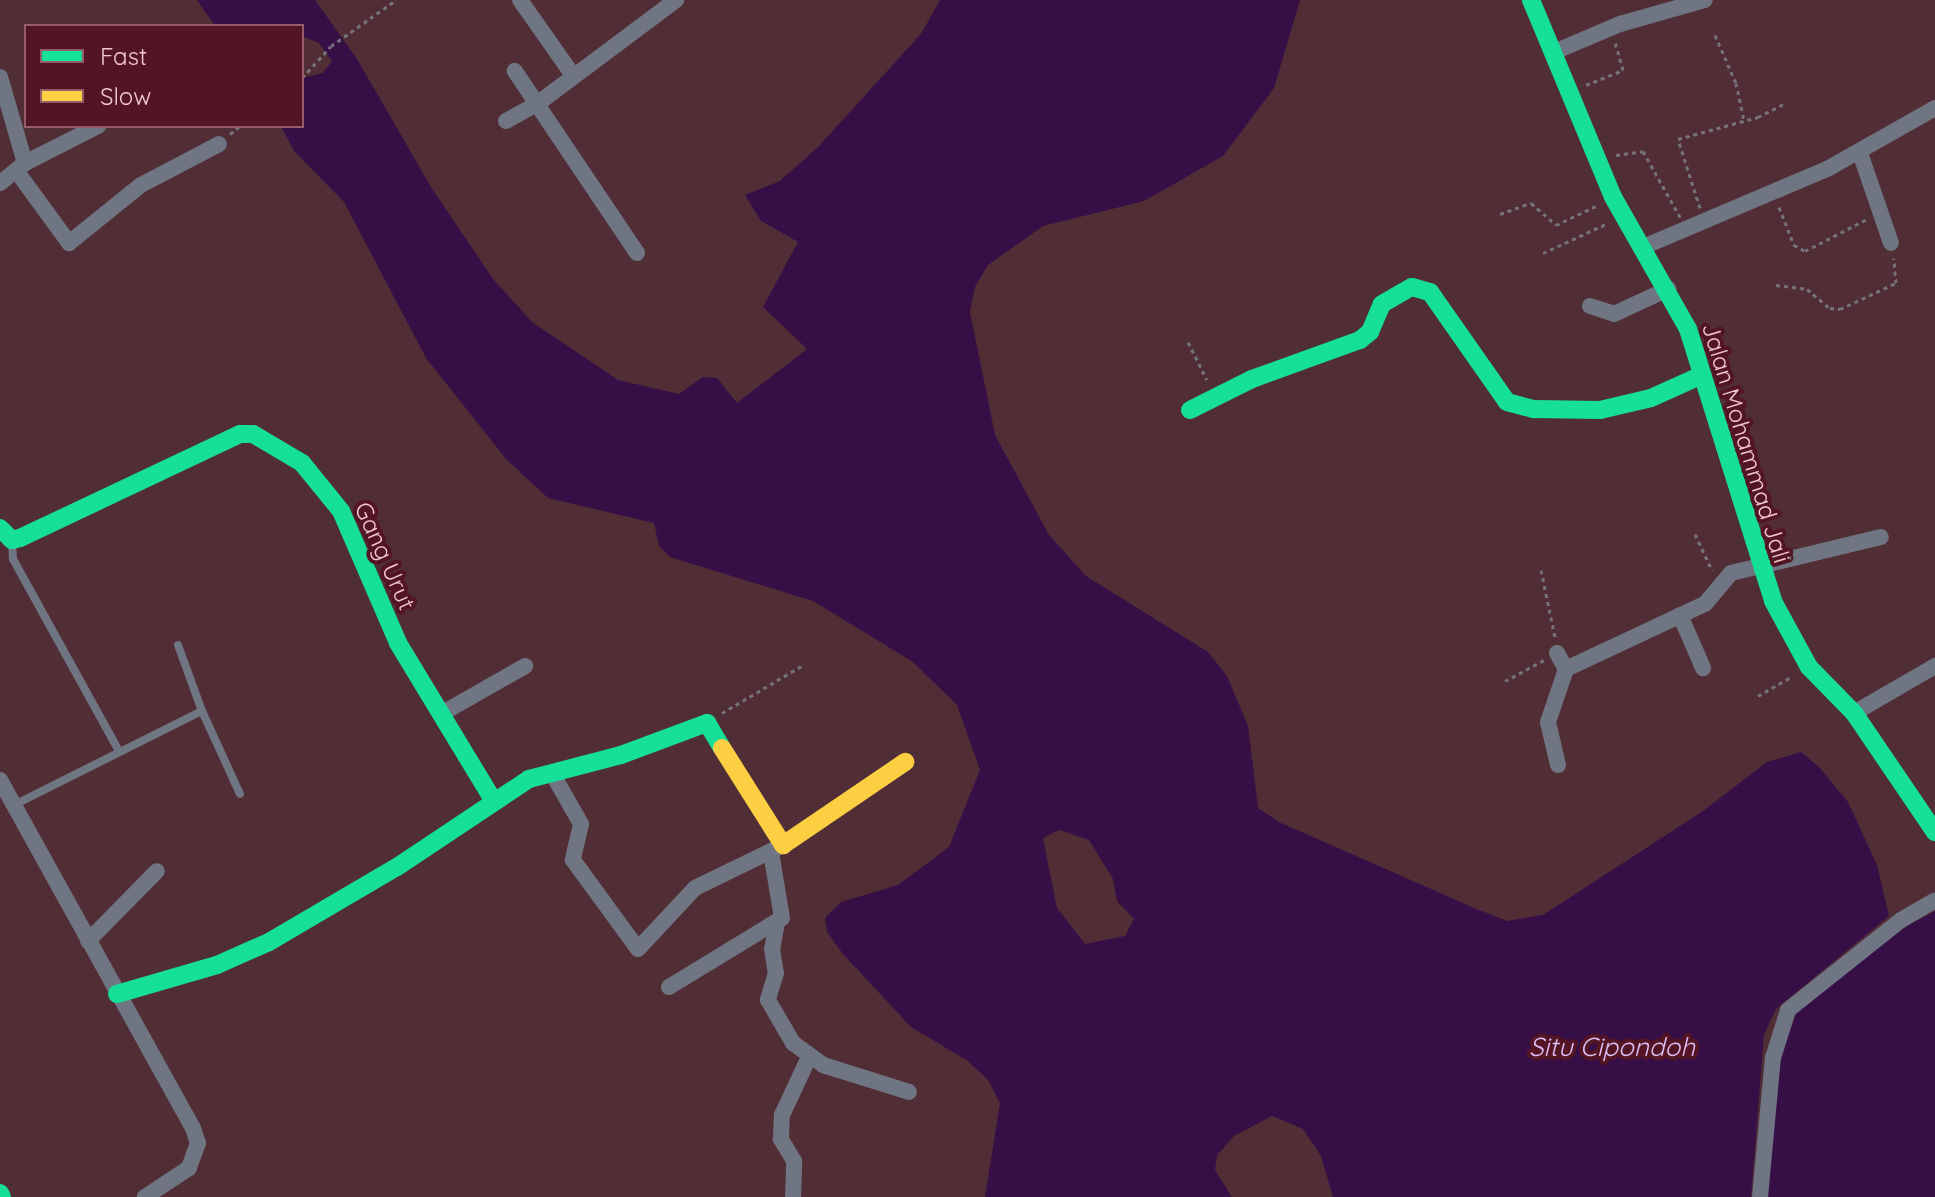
<!DOCTYPE html>
<html>
<head>
<meta charset="utf-8">
<style>
	body { margin:0 }
	#map { position:relative; width:1935px; height:1197px; overflow:hidden; background:#512e36; font-family:Quicksand,sans-serif }
	div>[style] { position:absolute }
	[style*='--x'] { left:calc(var(--x)*1px); top:calc(var(--y)*1px); width:calc(var(--w)*1px); rotate:calc(var(--a)*1deg) }
	.water>* { inset:0; background:#360f47 }
	.path>* { height:3px; margin-top:-1.5px; transform-origin:0; background:repeating-linear-gradient(90deg,#76727c 0 4px,transparent 0 8px) }
	.lane>* { height:8px; margin:-4px; padding:0 4px; transform-origin:4px; border-radius:4px; background:#6f7582 }
	.street>* { height:16px; margin:-8px; padding:0 8px; transform-origin:8px; border-radius:8px; background:#6f7582 }
	.fast>* { height:18px; margin:-9px; padding:0 9px; transform-origin:9px; border-radius:9px; background:#16e098 }
	.slow>* { height:18px; margin:-9px; padding:0 9px; transform-origin:9px; border-radius:9px; background:#ffcf43 }
	span { translate:-50% -50%; white-space:nowrap; text-align:center; line-height:1.15; -webkit-text-stroke:8px #531524; paint-order:stroke }
	.street-label { font-size:24px; color:#f0c8cd }
	.water-label { font-size:26px; color:#dcbdf5; font-style:italic }
	.legend { position:absolute; left:24px; top:24px; width:280px; height:104px; box-sizing:border-box; background:#531524; border:2px solid #925d68; margin:0; padding:10px 14px; list-style:none; font-size:24px; color:#f0c8cd }
	.legend li { display:flex; align-items:center; gap:16px; height:40px }
	.legend b { width:40px; border:2px solid #925d68 }
</style>
</head>
<body>
<div id="map">
	<div class="water">
		<i style="clip-path:polygon(evenodd,197px 0,315px 0,357px 59px,431px 187px,493px 279px,532px 322px,618px 380px,679px 394px,703px 377px,717px 378px,737px 403px,807px 349px,763px 307px,798px 242px,761px 221px,745px 195px,780px 181px,818px 147px,921px 34px,940px 0,1300px 0,1274px 88px,1223px 156px,1144px 201px,1043px 226px,988px 265px,975px 287px,970px 312px,995px 435px,1049px 535px,1086px 576px,1208px 652px,1227px 676px,1248px 726px,1258px 808px,1279px 822px,1474px 908px,1507px 921px,1543px 915px,1703px 811px,1767px 762px,1801px 752px,1819px 767px,1848px 802px,1877px 865px,1889px 916px,1776px 1009px,1764px 1035px,1751px 1197px,1333px 1197px,1321px 1156px,1303px 1129px,1272px 1116px,1234px 1136px,1217px 1155px,1215px 1170px,1232px 1197px,985px 1197px,1000px 1103px,988px 1080px,968px 1061px,911px 1027px,843px 954px,827px 932px,825px 918px,841px 902px,898px 885px,949px 847px,980px 770px,957px 705px,913px 662px,813px 601px,670px 557px,659px 546px,654px 523px,548px 498px,506px 459px,426px 358px,344px 202px,294px 151px,281px 126px,302px 126px,302px 78px,323px 73px,332px 61px,319px 43px,302px 36px,302px 26px,215px 26px,197px 0,1059px 830px,1089px 840px,1113px 879px,1117px 901px,1134px 919px,1125px 936px,1085px 944px,1057px 908px,1043px 838px,1059px 830px)"></i>
		<i style="clip-path:polygon(1935px 911px,1935px 1197px,1767px 1197px,1778px 1064px,1798px 1008px,1896px 932px)"></i>
	</div>
	<div class="path">
		<i style="--x:1715;--y:35;--w:52;--a:66.4"></i>
		<i style="--x:1736;--y:83;--w:39;--a:78"></i>
		<i style="--x:302;--y:78;--w:43;--a:-47.8"></i>
		<i style="--x:331;--y:46;--w:80;--a:-35.3"></i>
		<i style="--x:1586;--y:85;--w:40;--a:-22"></i>
		<i style="--x:1623;--y:70;--w:29;--a:-106"></i>
		<i style="--x:230;--y:134;--w:13;--a:-39"></i>
		<i style="--x:1616;--y:155;--w:27;--a:-8"></i>
		<i style="--x:1643;--y:151;--w:76;--a:60.7"></i>
		<i style="--x:1779;--y:207;--w:41;--a:68.5"></i>
		<i style="--x:1794;--y:245;--w:13;--a:29"></i>
		<i style="--x:1805;--y:251;--w:70;--a:-27.3"></i>
		<i style="--x:1700;--y:208;--w:72;--a:-107.7"></i>
		<i style="--x:1678;--y:139;--w:83;--a:-15.4"></i>
		<i style="--x:1758;--y:117;--w:31;--a:-27"></i>
		<i style="--x:1500;--y:214;--w:33;--a:-20"></i>
		<i style="--x:1531;--y:203;--w:33;--a:41"></i>
		<i style="--x:1556;--y:225;--w:44;--a:-25.4"></i>
		<i style="--x:1543;--y:253;--w:69;--a:-24.7"></i>
		<i style="--x:1776;--y:285;--w:31;--a:7"></i>
		<i style="--x:1807;--y:289;--w:30;--a:40"></i>
		<i style="--x:1830;--y:308;--w:10;--a:6"></i>
		<i style="--x:1840;--y:309;--w:62;--a:-24.9"></i>
		<i style="--x:1896;--y:283;--w:25;--a:-95"></i>
		<i style="--x:1188;--y:342;--w:42;--a:63.4"></i>
		<i style="--x:1695;--y:534;--w:40;--a:65"></i>
		<i style="--x:1541;--y:570;--w:68;--a:78.2"></i>
		<i style="--x:1505;--y:681;--w:44;--a:-28.3"></i>
		<i style="--x:1758;--y:696;--w:39;--a:-30"></i>
		<i style="--x:722;--y:713;--w:96;--a:-30.6"></i>
	</div>
	<div class="lane">
		<i style="--x:12;--y:540;--w:19;--a:87"></i>
		<i style="--x:13;--y:559;--w:219;--a:61.1"></i>
		<i style="--x:178;--y:645;--w:70;--a:70"></i>
		<i style="--x:14;--y:805;--w:210;--a:-26.6"></i>
		<i style="--x:202;--y:711;--w:91;--a:65.4"></i>
	</div>
	<div class="street">
		<i style="--x:520;--y:0;--w:90;--a:54.9"></i>
		<i style="--x:1554;--y:52;--w:72;--a:-23"></i>
		<i style="--x:1620;--y:24;--w:88;--a:-15.8"></i>
		<i style="--x:0;--y:77;--w:90;--a:73.8"></i>
		<i style="--x:25;--y:163;--w:32;--a:141"></i>
		<i style="--x:506;--y:121;--w:35;--a:-29"></i>
		<i style="--x:537;--y:104;--w:40;--a:-124"></i>
		<i style="--x:1860;--y:153;--w:95;--a:71"></i>
		<i style="--x:25;--y:163;--w:82;--a:-26.9"></i>
		<i style="--x:18;--y:173;--w:87;--a:53.9"></i>
		<i style="--x:69;--y:243;--w:92;--a:-38.9"></i>
		<i style="--x:141;--y:185;--w:88;--a:-27.7"></i>
		<i style="--x:1643;--y:247;--w:202;--a:-23"></i>
		<i style="--x:1829;--y:168;--w:122;--a:-29.5"></i>
		<i style="--x:637;--y:253;--w:179;--a:-123.9"></i>
		<i style="--x:537;--y:104;--w:174;--a:-36.8"></i>
		<i style="--x:1590;--y:306;--w:25;--a:18"></i>
		<i style="--x:1614;--y:314;--w:60;--a:-24.8"></i>
		<i style="--x:1680;--y:615;--w:58;--a:66.5"></i>
		<i style="--x:1557;--y:653;--w:18;--a:61"></i>
		<i style="--x:1566;--y:669;--w:153;--a:-25.1"></i>
		<i style="--x:1705;--y:604;--w:40;--a:-50"></i>
		<i style="--x:1731;--y:573;--w:154;--a:-13.5"></i>
		<i style="--x:1854;--y:713;--w:94;--a:-30.1"></i>
		<i style="--x:441;--y:714;--w:97;--a:-29.7"></i>
		<i style="--x:1558;--y:765;--w:44;--a:-103.1"></i>
		<i style="--x:1548;--y:722;--w:56;--a:-71.2"></i>
		<i style="--x:552;--y:773;--w:59;--a:60.4"></i>
		<i style="--x:581;--y:824;--w:37;--a:103"></i>
		<i style="--x:573;--y:860;--w:110;--a:53.9"></i>
		<i style="--x:638;--y:949;--w:83;--a:-46.9"></i>
		<i style="--x:695;--y:888;--w:98;--a:-26"></i>
		<i style="--x:0;--y:780;--w:398;--a:61"></i>
		<i style="--x:193;--y:1128;--w:16;--a:72"></i>
		<i style="--x:198;--y:1143;--w:27;--a:110"></i>
		<i style="--x:189;--y:1168;--w:53;--a:146.6"></i>
		<i style="--x:777;--y:922;--w:27;--a:100"></i>
		<i style="--x:772;--y:949;--w:24;--a:81"></i>
		<i style="--x:776;--y:973;--w:28;--a:107"></i>
		<i style="--x:768;--y:1000;--w:50;--a:59.8"></i>
		<i style="--x:793;--y:1043;--w:37;--a:36"></i>
		<i style="--x:823;--y:1065;--w:90;--a:17.4"></i>
		<i style="--x:88;--y:941;--w:98;--a:-45.4"></i>
		<i style="--x:669;--y:987;--w:132;--a:-31.4"></i>
		<i style="--x:782;--y:918;--w:67;--a:-99.5"></i>
		<i style="--x:793;--y:1197;--w:36;--a:-88"></i>
		<i style="--x:794;--y:1161;--w:26;--a:-121"></i>
		<i style="--x:781;--y:1139;--w:24;--a:-88"></i>
		<i style="--x:782;--y:1115;--w:64;--a:-65"></i>
		<i style="--x:1760;--y:1197;--w:140;--a:-84.7"></i>
		<i style="--x:1773;--y:1058;--w:50;--a:-72.6"></i>
		<i style="--x:1788;--y:1010;--w:144;--a:-38.5"></i>
		<i style="--x:1901;--y:920;--w:39;--a:-30"></i>
	</div>
	<div class="fast">
		<i style="--x:1531;--y:0;--w:213;--a:67.4"></i>
		<i style="--x:1613;--y:197;--w:152;--a:60.4"></i>
		<i style="--x:1688;--y:329;--w:285;--a:72.6"></i>
		<i style="--x:1773;--y:601;--w:75;--a:61.4"></i>
		<i style="--x:1809;--y:667;--w:64;--a:45.6"></i>
		<i style="--x:1854;--y:713;--w:144;--a:55.8"></i>
		<i style="--x:1190;--y:410;--w:69;--a:-26.6"></i>
		<i style="--x:1252;--y:379;--w:115;--a:-19.9"></i>
		<i style="--x:1360;--y:340;--w:13;--a:-39"></i>
		<i style="--x:1370;--y:332;--w:30;--a:-67"></i>
		<i style="--x:1382;--y:304;--w:34;--a:-30"></i>
		<i style="--x:1412;--y:287;--w:19;--a:16"></i>
		<i style="--x:1430;--y:292;--w:134;--a:55"></i>
		<i style="--x:1507;--y:402;--w:28;--a:15"></i>
		<i style="--x:1534;--y:409;--w:66;--a:0.9"></i>
		<i style="--x:1600;--y:410;--w:52;--a:-13.2"></i>
		<i style="--x:1651;--y:398;--w:56;--a:-24.3"></i>
		<i style="--x:0;--y:528;--w:17;--a:45"></i>
		<i style="--x:12;--y:540;--w:8;--a:-14"></i>
		<i style="--x:20;--y:538;--w:243;--a:-25.3"></i>
		<i style="--x:240;--y:434;--w:13;--a:0"></i>
		<i style="--x:253;--y:434;--w:57;--a:30.6"></i>
		<i style="--x:302;--y:463;--w:62;--a:50.9"></i>
		<i style="--x:341;--y:511;--w:144;--a:66.6"></i>
		<i style="--x:398;--y:643;--w:184;--a:58.8"></i>
		<i style="--x:117;--y:994;--w:104;--a:-16.2"></i>
		<i style="--x:217;--y:965;--w:57;--a:-23.9"></i>
		<i style="--x:269;--y:942;--w:148;--a:-30.4"></i>
		<i style="--x:397;--y:867;--w:159;--a:-33.7"></i>
		<i style="--x:529;--y:779;--w:95;--a:-14.6"></i>
		<i style="--x:621;--y:755;--w:92;--a:-20.4"></i>
		<i style="--x:707;--y:723;--w:29;--a:59"></i>
		<i style="--x:0;--y:1193;--w:4;--a:63"></i>
	</div>
	<div class="slow">
		<i style="--x:722;--y:748;--w:115;--a:57.8"></i>
		<i style="--x:783;--y:845;--w:148;--a:-34.2"></i>
	</div>
	<div class="street-label">
		<span style="left:1746px;top:443px;rotate:73deg">Jalan Mohammad Jali</span>
		<span style="left:385px;top:556px;rotate:66deg">Gang Urut</span>
	</div>
	<div class="water-label">
		<span style="left:1612px;top:1047px">Situ Cipondoh</span>
	</div>
	<ul class="legend">
	<li><b style="height:10px;background:#16e098"></b>Fast</li>
	<li><b style="height:10px;background:#ffcf43"></b>Slow</li>
	</ul>
</div>
</body>
</html>
